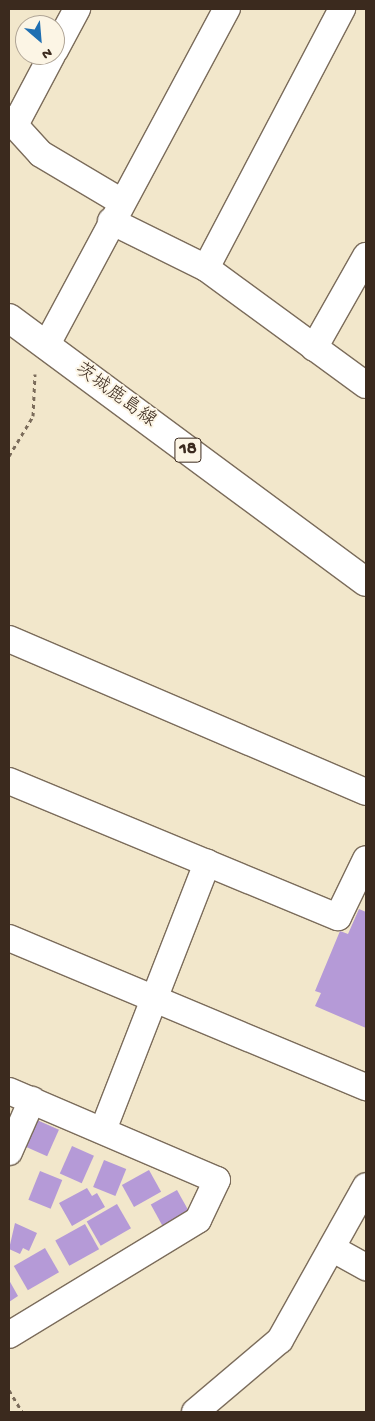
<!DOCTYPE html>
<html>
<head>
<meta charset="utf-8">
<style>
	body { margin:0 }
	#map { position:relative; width:375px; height:1421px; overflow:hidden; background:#f2e7cb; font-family:"Gochi Hand","Klee One",sans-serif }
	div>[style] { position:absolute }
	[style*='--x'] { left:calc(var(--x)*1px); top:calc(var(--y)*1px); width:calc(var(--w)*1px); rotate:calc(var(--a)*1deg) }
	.building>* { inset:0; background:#b59ad7; transform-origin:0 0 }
	.path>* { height:3px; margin-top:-1.5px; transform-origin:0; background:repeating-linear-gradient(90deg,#7b6c5b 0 4px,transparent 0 8px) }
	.roads { filter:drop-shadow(1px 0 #7b6c5b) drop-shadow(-1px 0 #7b6c5b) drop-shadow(0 1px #7b6c5b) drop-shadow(0 -1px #7b6c5b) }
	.minor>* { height:26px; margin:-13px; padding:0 13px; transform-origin:13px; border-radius:13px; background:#fff }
	.major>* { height:28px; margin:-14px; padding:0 14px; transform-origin:14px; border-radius:14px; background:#fff }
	span { translate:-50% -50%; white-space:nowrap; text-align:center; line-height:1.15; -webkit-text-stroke:4px #fcf5e5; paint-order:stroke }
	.shield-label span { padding:1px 4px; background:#fcf5e5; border:1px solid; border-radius:4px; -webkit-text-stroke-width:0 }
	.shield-label { font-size:18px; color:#3b2a1e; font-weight:700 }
	.street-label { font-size:19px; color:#3b2a1e }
	.frame { position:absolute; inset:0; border:10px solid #3b2a1e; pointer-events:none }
	.north { position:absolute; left:15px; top:15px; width:50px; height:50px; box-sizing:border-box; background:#fcf5e5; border:1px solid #afa495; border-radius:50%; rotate:153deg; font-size:14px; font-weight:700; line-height:20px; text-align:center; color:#3b2a1e }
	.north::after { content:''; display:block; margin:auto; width:18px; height:22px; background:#1f6fb2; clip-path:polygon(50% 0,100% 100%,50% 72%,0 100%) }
</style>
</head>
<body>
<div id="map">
	<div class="building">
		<i style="clip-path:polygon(359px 909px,366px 912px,366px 1028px,315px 1006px,321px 993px,315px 991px,340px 931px,348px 934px)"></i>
		<i style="left:37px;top:1120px;width:24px;height:29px;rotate:24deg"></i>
		<i style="left:72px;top:1146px;width:24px;height:30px;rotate:24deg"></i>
		<i style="left:104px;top:1160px;width:24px;height:29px;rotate:22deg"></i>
		<i style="left:149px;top:1170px;width:25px;height:31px;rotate:61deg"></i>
		<i style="left:40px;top:1171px;width:24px;height:31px;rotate:22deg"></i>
		<i style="clip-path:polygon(87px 1188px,92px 1196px,97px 1193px,105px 1207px,72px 1226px,59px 1203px)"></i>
		<i style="left:177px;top:1190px;width:25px;height:30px;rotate:61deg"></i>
		<i style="left:117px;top:1204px;width:28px;height:35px;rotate:60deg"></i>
		<i style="clip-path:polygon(15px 1223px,37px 1233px,29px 1251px,23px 1248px,20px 1254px,9px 1249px)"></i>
		<i style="left:85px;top:1224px;width:29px;height:34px;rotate:61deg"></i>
		<i style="left:45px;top:1248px;width:28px;height:36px;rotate:60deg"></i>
		<i style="clip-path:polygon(9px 1280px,18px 1296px,9px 1302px)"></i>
	</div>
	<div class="path">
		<i style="--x:9;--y:456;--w:47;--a:-59"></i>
		<i style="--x:33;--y:416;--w:42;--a:-87.3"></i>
		<i style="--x:9;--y:1390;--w:26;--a:59"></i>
	</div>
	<div class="roads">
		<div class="minor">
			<i style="--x:55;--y:50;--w:47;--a:-61.8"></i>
			<i style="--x:9;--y:119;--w:47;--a:47.6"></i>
			<i style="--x:41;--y:154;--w:94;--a:30.7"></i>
			<i style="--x:15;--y:125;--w:79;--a:-62.1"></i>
			<i style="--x:111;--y:221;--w:106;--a:26.3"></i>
			<i style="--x:206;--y:268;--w:198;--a:36.2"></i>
			<i style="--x:206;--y:268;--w:293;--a:-62.3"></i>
			<i style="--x:46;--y:346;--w:383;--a:-61.8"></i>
			<i style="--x:314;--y:348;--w:106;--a:-60.5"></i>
			<i style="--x:9;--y:639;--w:388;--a:23.2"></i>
			<i style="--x:9;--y:781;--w:356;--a:22.5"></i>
			<i style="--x:338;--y:917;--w:64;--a:-64.2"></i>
			<i style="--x:9;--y:938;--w:387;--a:22.7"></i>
			<i style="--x:9;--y:1091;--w:226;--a:23.2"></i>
			<i style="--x:217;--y:1180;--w:44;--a:115.4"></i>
			<i style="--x:198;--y:1220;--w:221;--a:148.7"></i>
			<i style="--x:103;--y:1130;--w:287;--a:-68.7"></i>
			<i style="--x:9;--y:1152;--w:57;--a:-66.1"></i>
			<i style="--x:333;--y:1249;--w:38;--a:29"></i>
			<i style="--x:195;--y:1412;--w:111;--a:-40.3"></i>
			<i style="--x:280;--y:1340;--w:176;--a:-60.8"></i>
		</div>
		<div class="major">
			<i style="--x:9;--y:318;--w:444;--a:36.5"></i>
		</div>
	</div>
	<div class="shield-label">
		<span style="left:188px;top:450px">18</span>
	</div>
	<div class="street-label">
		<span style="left:115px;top:396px;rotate:36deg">茨城鹿島線</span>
	</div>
	<div class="frame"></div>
	<div class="north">N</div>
</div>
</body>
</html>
